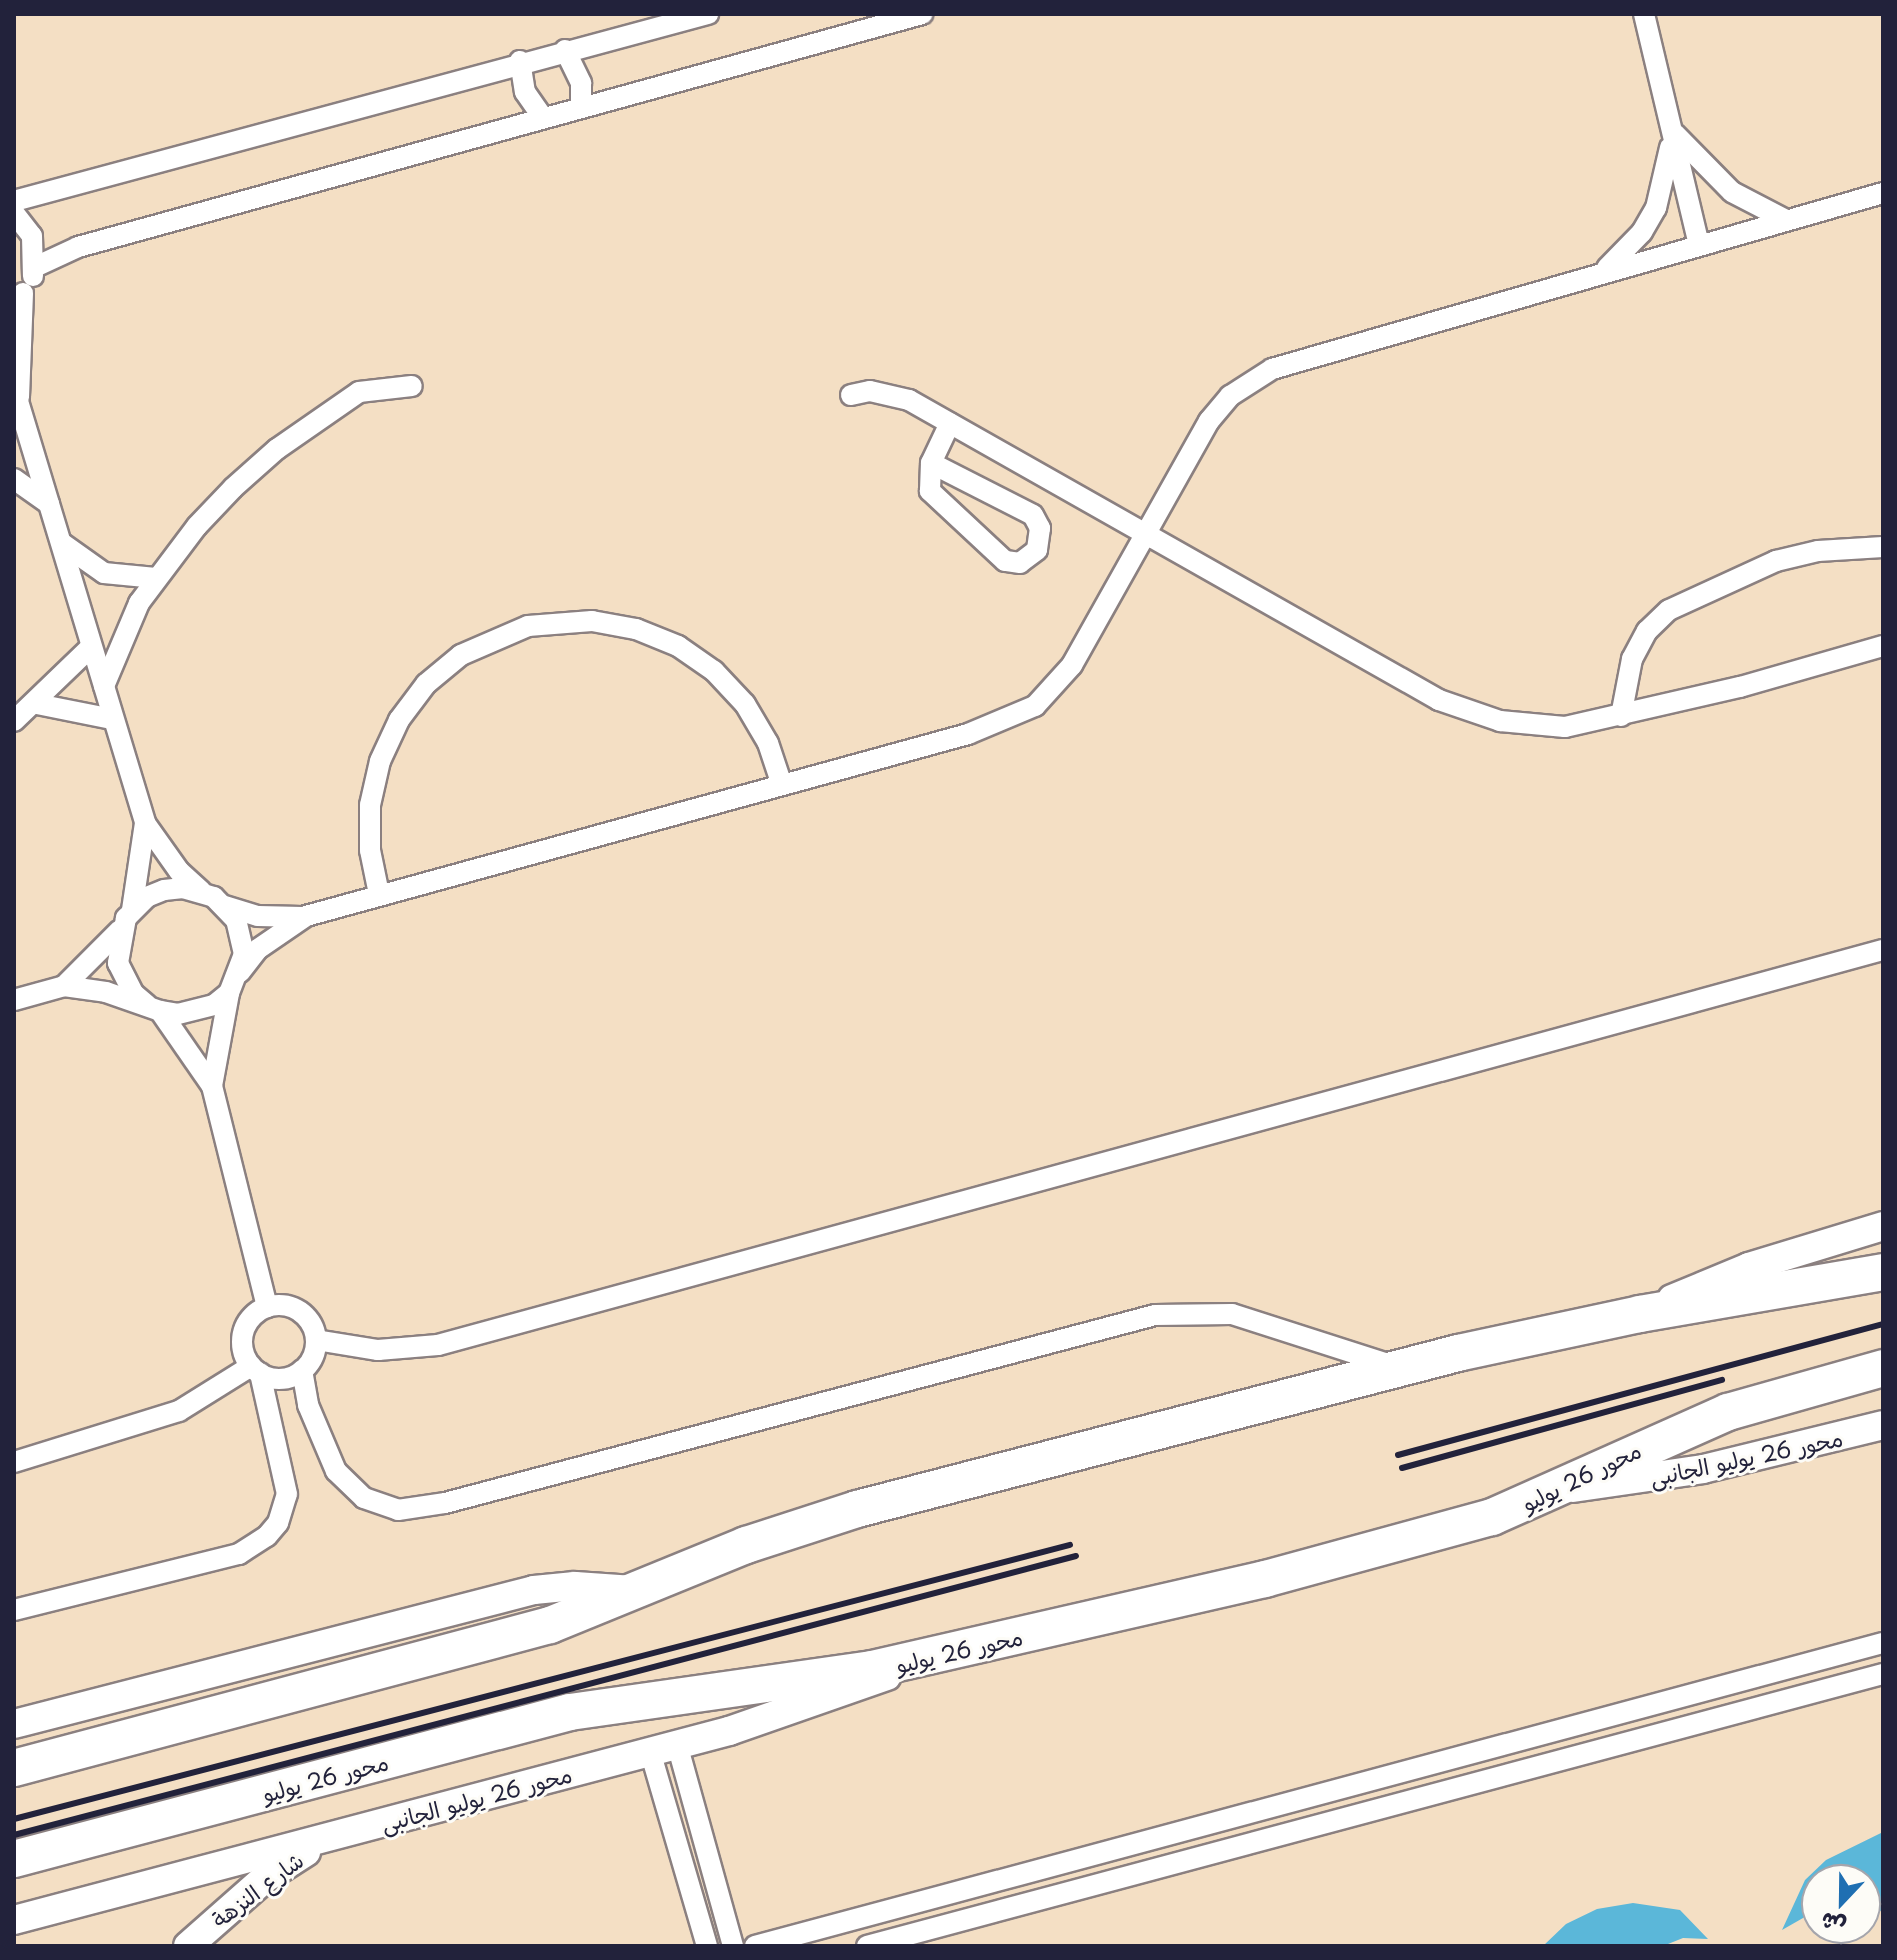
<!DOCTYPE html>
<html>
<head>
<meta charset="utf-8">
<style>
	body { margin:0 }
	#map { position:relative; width:1897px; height:1960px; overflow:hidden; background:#f4dfc4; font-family:"Playpen Sans","Playpen Sans Arabic",sans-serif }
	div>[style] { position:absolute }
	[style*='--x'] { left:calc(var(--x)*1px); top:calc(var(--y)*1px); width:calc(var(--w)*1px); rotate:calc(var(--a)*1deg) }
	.water>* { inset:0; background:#5bb7d9 }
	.roads { filter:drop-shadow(2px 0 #8b8080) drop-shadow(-2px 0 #8b8080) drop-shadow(0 2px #8b8080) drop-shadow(0 -2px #8b8080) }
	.street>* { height:20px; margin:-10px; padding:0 10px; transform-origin:10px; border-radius:10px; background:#fff }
	.street>.ring { margin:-10px; padding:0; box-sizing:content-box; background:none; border:20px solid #fff; border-radius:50% }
	.secondary>* { height:28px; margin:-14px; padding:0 14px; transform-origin:14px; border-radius:14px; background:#fff }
	.highway>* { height:36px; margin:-18px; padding:0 18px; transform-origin:18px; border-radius:18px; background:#fff }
	.rail>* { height:6px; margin:-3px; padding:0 3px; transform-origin:3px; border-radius:3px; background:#22223b }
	span { translate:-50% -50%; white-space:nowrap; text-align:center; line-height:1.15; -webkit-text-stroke:6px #fdfcf7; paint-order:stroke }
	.street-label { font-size:22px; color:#22223b }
	.frame { position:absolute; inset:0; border:16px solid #22223b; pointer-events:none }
	.north { position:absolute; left:1801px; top:1864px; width:80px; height:80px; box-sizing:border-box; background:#fdfcf7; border:2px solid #a5a5ac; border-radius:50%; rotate:202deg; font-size:22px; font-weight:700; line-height:32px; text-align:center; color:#22223b }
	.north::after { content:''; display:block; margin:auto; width:28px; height:36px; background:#1f6fb2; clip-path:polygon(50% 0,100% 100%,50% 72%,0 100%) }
</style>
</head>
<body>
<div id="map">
	<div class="water">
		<i style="clip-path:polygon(1883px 1832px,1883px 1912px,1865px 1904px,1865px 1880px,1817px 1880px,1817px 1910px,1782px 1930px,1805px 1880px,1826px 1860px)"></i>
		<i style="clip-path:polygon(1633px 1903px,1680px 1910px,1708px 1939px,1683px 1938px,1663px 1946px,1543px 1946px,1566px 1924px,1597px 1909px)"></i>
	</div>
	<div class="roads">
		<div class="street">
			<i style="--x:1644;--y:14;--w:236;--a:76.6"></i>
			<i style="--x:565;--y:50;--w:37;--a:64"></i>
			<i style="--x:581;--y:83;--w:25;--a:90"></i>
			<i style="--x:520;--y:61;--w:31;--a:81"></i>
			<i style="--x:525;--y:92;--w:32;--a:55"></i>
			<i style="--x:1675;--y:134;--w:81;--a:45.5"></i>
			<i style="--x:1732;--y:192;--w:59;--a:27.4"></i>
			<i style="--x:14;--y:201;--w:719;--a:-15.08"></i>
			<i style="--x:14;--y:213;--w:29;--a:52"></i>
			<i style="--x:32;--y:236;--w:40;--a:88.6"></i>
			<i style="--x:35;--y:267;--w:47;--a:-24.9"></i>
			<i style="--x:78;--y:247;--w:876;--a:-15.43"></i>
			<i style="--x:1607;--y:268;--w:50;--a:-45.8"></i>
			<i style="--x:1642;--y:232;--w:28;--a:-60"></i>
			<i style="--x:1656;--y:208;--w:62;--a:-76.9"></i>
			<i style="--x:14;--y:388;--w:454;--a:73.2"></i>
			<i style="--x:145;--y:823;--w:59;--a:54.7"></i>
			<i style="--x:179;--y:871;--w:30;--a:42"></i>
			<i style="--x:851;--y:395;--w:19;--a:-12"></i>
			<i style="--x:870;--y:391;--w:40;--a:13"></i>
			<i style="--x:909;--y:400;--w:609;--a:29.51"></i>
			<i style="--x:1439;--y:700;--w:65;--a:19"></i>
			<i style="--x:1500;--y:721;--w:65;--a:5.3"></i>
			<i style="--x:1565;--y:727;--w:180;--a:-12.9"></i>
			<i style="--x:1740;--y:687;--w:149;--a:-16"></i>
			<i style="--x:19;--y:397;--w:104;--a:-87.8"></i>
			<i style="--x:931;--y:463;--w:114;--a:27"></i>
			<i style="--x:1033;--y:515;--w:15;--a:62"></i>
			<i style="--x:1040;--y:528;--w:22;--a:98"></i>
			<i style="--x:1037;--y:550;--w:21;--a:143"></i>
			<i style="--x:1020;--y:563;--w:15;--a:-172"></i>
			<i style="--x:1005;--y:561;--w:103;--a:-137"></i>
			<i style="--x:930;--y:491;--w:28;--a:-88"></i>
			<i style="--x:931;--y:463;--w:44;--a:-64.6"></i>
			<i style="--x:14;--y:479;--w:43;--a:35.5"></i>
			<i style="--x:63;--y:544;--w:50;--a:35.3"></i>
			<i style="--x:104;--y:573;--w:52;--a:5.5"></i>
			<i style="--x:104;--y:686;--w:90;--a:-67.1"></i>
			<i style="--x:139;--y:603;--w:96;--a:-53"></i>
			<i style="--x:197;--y:526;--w:52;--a:-46.5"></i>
			<i style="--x:233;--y:488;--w:59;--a:-41.6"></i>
			<i style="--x:277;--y:449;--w:100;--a:-34.8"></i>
			<i style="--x:359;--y:392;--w:53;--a:-6.5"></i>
			<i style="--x:37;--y:704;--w:76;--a:11.3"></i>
			<i style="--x:1621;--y:716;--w:58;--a:-79.1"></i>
			<i style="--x:1632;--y:659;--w:32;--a:-62"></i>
			<i style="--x:1647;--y:631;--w:30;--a:-44"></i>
			<i style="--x:1669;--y:610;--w:118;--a:-24.6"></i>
			<i style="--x:1776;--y:561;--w:43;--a:-13.4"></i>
			<i style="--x:1818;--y:551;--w:65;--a:-3.5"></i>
			<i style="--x:14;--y:721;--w:107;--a:-43.9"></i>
			<i style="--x:379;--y:894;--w:45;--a:-101.6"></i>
			<i style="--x:370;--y:850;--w:45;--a:-90"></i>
			<i style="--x:370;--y:805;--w:45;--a:-77.2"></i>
			<i style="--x:380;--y:761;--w:45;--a:-65.1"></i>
			<i style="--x:399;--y:720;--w:45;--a:-53.1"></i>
			<i style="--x:426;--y:684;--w:45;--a:-39.6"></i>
			<i style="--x:461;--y:655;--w:73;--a:-23.4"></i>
			<i style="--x:528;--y:626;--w:64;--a:-4.5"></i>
			<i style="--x:592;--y:621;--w:45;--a:10.3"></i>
			<i style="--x:636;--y:629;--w:45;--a:22"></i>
			<i style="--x:678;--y:646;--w:44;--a:34.8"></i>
			<i style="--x:714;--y:671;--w:45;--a:46.8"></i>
			<i style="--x:745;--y:704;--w:45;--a:59.5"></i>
			<i style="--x:768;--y:743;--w:44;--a:71.6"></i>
			<i style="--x:225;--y:906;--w:34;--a:17"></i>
			<i style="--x:258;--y:916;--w:44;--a:1.3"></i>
			<i style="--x:132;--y:910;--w:88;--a:-81.5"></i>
			<i style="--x:240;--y:972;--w:29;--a:-52"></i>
			<i style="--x:258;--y:949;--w:58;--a:-34.5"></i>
			<i style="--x:306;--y:916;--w:687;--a:-15.37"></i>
			<i style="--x:968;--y:734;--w:73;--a:-22.7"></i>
			<i style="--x:1035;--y:706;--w:55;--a:-47.9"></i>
			<i style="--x:1072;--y:665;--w:280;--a:-60.7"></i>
			<i style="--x:1209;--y:421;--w:33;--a:-50"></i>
			<i style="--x:1230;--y:396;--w:50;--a:-32.7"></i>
			<i style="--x:1272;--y:369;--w:636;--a:-16.07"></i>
			<i style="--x:64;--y:986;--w:79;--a:-45"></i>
			<i style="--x:14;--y:1000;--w:52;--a:-15.6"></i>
			<i style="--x:64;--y:986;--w:42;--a:8.1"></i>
			<i style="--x:106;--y:992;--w:57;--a:19.4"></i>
			<i style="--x:160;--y:1011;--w:18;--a:9"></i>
			<i style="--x:178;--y:1014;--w:37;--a:-14"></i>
			<i style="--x:214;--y:1005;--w:19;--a:-39"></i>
			<i style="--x:229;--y:993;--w:42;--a:-69"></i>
			<i style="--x:244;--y:954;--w:35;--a:-103"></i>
			<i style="--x:236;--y:920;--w:32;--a:-134"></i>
			<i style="--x:214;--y:897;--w:32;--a:-164"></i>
			<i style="--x:183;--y:888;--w:19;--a:174"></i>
			<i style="--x:164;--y:890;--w:18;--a:158"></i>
			<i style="--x:147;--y:897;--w:30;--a:135"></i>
			<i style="--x:126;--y:918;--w:46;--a:100.1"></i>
			<i style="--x:118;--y:963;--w:35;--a:63"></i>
			<i style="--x:134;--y:994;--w:17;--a:40"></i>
			<i style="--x:160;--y:1011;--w:91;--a:55.3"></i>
			<i style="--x:212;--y:1086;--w:228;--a:76"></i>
			<i style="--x:212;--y:1086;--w:95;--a:-79.6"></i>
			<i class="ring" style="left:242px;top:1305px;width:54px;height:54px"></i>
			<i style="--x:316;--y:1340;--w:63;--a:9.2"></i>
			<i style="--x:378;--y:1350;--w:60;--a:-4.8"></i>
			<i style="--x:438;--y:1345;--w:1498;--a:-15.29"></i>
			<i style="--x:302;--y:1370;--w:36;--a:80"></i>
			<i style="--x:308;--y:1405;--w:72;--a:67"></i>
			<i style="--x:336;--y:1471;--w:39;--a:44"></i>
			<i style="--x:364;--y:1498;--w:36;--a:19"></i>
			<i style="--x:398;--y:1510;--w:48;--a:-8.5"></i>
			<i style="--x:445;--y:1503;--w:734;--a:-14.83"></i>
			<i style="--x:1155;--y:1315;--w:77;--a:-0.7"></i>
			<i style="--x:1232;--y:1314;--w:167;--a:17.8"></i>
			<i style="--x:14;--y:1462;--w:173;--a:-17.2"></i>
			<i style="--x:179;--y:1411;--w:85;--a:-32"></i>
			<i style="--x:14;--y:1610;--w:232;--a:-14"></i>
			<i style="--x:239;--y:1554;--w:33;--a:-33"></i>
			<i style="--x:267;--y:1536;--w:17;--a:-50"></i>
			<i style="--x:278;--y:1523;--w:30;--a:-73"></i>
			<i style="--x:287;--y:1494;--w:124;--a:-102.6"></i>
			<i style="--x:677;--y:1744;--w:210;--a:74.5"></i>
			<i style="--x:650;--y:1751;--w:203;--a:73.7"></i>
			<i style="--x:755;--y:1946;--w:1168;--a:-15.04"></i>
			<i style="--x:867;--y:1946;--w:1052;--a:-14.99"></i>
		</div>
		<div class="secondary">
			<i style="--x:1672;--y:1299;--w:83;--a:-22.6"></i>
			<i style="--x:1749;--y:1267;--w:140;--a:-17"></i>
			<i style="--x:1573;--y:1488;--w:131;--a:-8.3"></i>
			<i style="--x:1703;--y:1469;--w:185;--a:-13.7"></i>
			<i style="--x:14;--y:1724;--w:537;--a:-14.45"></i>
			<i style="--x:534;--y:1590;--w:41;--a:-5.6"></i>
			<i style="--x:575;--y:1586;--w:59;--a:3.9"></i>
			<i style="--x:14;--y:1920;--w:740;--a:-14.81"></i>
			<i style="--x:729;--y:1731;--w:167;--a:-19.2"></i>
			<i style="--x:188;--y:1946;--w:101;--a:-41.4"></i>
			<i style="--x:264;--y:1879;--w:50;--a:-32.7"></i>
		</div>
		<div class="highway">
			<i style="--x:14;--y:1768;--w:555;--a:-14.94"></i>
			<i style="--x:550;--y:1625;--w:212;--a:-22.2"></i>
			<i style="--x:746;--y:1545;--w:117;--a:-18"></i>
			<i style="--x:857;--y:1509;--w:621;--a:-14.55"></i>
			<i style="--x:1458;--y:1353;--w:186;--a:-12.1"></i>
			<i style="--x:1640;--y:1314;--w:247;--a:-9.8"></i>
			<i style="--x:14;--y:1859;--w:575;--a:-14.81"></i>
			<i style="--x:570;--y:1712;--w:305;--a:-8.1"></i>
			<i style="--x:872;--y:1669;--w:403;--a:-12.9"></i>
			<i style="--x:1265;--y:1579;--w:235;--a:-15.3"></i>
			<i style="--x:1492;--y:1517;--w:258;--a:-24"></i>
			<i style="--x:1728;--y:1412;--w:161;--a:-15.8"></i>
		</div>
	</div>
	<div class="rail">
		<i style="--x:1398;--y:1455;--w:502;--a:-15.12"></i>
		<i style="--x:1402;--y:1468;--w:332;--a:-15.4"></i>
		<i style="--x:14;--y:1819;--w:1091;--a:-14.55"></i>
		<i style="--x:14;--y:1835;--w:1098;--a:-14.72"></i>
	</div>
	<div class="street-label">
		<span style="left:1746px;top:1457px;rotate:-12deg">محور 26 يوليو الجانبى</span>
		<span style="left:1581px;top:1476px;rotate:-26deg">محور 26 يوليو</span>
		<span style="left:959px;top:1650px;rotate:-13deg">محور 26 يوليو</span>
		<span style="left:325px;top:1777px;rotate:-15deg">محور 26 يوليو</span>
		<span style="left:476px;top:1798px;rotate:-15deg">محور 26 يوليو الجانبى</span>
		<span style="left:257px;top:1889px;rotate:-37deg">شارع النزهة</span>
	</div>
	<div class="frame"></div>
	<div class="north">ش</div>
</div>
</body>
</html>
